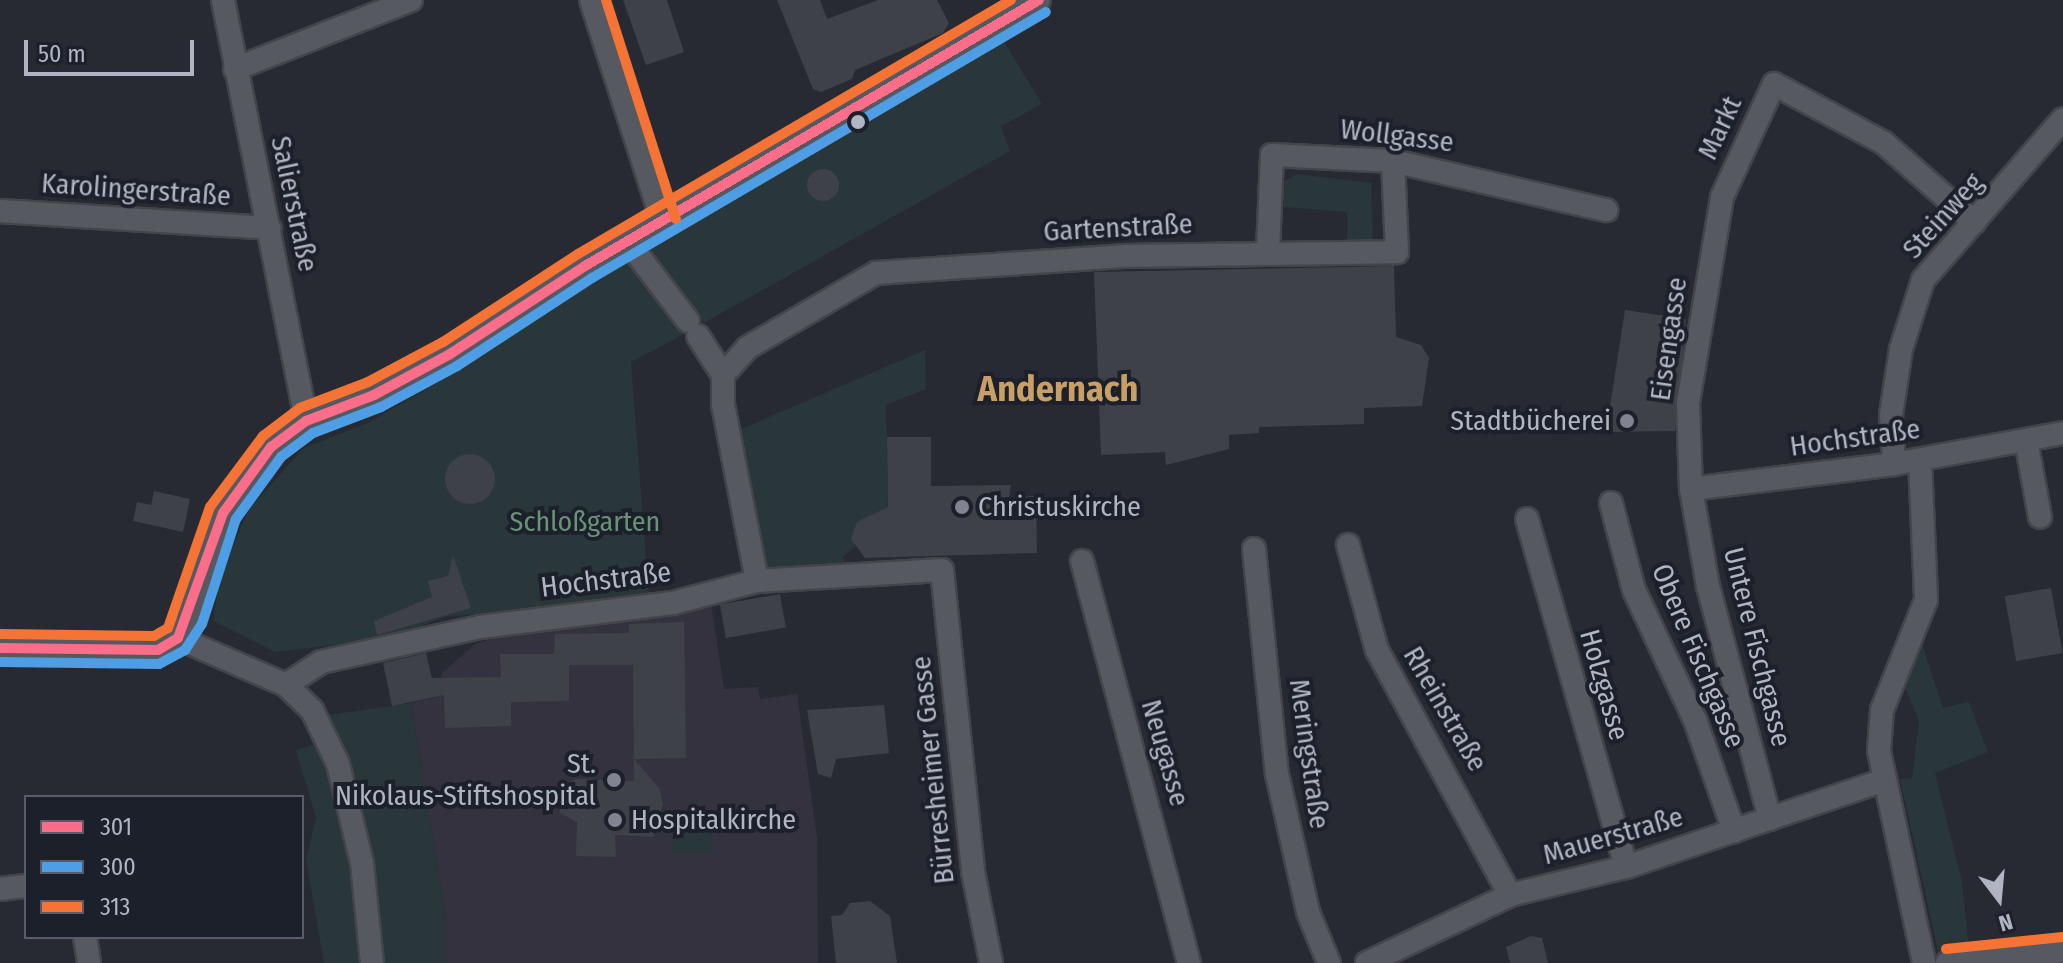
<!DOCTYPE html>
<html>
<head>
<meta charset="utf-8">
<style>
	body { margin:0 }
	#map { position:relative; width:2063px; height:963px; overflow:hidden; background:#272a32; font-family:"Fira Sans Condensed",sans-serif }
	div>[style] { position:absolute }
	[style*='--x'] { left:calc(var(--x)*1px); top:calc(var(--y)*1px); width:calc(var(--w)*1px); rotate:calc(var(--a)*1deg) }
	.medical>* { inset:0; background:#34323e }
	.green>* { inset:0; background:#29363a; transform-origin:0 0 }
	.building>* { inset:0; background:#3e4148; transform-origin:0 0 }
	.round { border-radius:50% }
	.roads { filter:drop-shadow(2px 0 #43454b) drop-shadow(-2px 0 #43454b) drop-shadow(0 2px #43454b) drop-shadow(0 -2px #43454b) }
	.minor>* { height:22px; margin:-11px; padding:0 11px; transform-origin:11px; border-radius:11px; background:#575960 }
	.bus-1>* { height:10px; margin:-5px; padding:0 5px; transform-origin:5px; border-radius:5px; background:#fb6d88 }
	.bus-2>* { height:10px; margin:-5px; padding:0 5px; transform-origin:5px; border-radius:5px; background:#4d9ee5 }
	.bus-3>* { height:10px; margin:-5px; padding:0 5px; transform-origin:5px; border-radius:5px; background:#f57335 }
	.dots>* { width:22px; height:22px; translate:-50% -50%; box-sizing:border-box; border:4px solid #1c202b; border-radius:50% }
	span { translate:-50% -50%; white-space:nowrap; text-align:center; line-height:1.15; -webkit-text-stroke:8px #1c202b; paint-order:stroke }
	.street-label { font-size:28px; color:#b1b5c3 }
	.poi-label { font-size:28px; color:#b1b5c3 }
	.right { translate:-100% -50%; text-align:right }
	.left { translate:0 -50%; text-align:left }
	.park-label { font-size:28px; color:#6b9179 }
	.district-label { font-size:36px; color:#c8a067; font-weight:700 }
	.legend { position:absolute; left:24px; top:795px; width:280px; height:144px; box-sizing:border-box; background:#1c202b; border:2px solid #585c68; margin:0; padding:10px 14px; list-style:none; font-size:24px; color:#b1b5c3 }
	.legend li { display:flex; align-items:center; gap:16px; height:40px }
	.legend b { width:40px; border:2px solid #585c68 }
	.north { position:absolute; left:1959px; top:859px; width:80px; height:80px; -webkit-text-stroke:6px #1c202b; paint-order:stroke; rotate:164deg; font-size:22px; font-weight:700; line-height:32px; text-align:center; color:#b1b5c3 }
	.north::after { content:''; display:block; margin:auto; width:28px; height:36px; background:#b1b5c3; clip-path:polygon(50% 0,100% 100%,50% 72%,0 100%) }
	.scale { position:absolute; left:24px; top:40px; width:170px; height:36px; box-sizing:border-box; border:4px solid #b1b5c3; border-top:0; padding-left:10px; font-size:24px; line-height:28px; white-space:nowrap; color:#b1b5c3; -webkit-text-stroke:6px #1c202b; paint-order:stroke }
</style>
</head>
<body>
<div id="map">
	<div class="medical">
		<i style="clip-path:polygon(711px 604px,724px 689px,758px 687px,760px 699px,797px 694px,817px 838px,818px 963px,446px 963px,446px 920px,411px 703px,436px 697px,442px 673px,475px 644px,528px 627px)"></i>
	</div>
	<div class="green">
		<i style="clip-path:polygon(1003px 40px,1042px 104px,1001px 126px,1010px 151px,704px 323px,698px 319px,684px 334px,631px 362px,649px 598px,444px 617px,389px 638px,275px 652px,213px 621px,221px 571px,250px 508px,304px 448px,370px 422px,466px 366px,624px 263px)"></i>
		<i style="clip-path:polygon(1298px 174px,1371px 183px,1373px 241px,1347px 241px,1347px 212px,1282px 207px,1281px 183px)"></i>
		<i style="clip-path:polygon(925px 350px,926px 389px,886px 405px,888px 519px,843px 557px,846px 570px,766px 573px,739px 430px)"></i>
		<i style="clip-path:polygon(1918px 631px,1943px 708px,1969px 702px,1988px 752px,1935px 773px,1962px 882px,1969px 948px,1938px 951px,1900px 779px,1912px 778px,1919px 721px,1898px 671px)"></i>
		<i style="clip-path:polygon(411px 703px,446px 920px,446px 963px,324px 963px,306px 860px,316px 818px,296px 750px,332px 739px,321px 716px)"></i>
		<i style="left:712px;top:813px;width:40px;height:41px;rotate:90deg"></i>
	</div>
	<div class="building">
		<i style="clip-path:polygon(623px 0,667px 0,684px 52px,646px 65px)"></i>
		<i style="clip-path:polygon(777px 0,820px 0,827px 19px,878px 0,937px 0,949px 23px,943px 33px,855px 70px,852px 79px,821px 92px,813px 89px)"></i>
		<i class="round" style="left:807px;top:169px;width:32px;height:32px"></i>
		<i style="clip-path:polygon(1394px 266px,1396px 337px,1421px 345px,1429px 358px,1422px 406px,1364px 408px,1364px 424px,1259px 427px,1259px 433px,1229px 435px,1229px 449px,1166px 465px,1165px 452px,1101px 455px,1094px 272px)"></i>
		<i style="clip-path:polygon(1625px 310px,1686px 319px,1675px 431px,1606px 432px)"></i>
		<i style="clip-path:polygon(887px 437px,931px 437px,931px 486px,1011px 485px,1009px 497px,1036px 496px,1037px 553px,865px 558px,851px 539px,857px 522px,888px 507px)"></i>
		<i class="round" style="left:445px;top:454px;width:50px;height:50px"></i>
		<i style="clip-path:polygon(154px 491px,190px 499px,183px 532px,133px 521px,137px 502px,151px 505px)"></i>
		<i style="clip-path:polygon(453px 555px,471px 608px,377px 635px,374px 621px,432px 597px,428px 581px,448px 576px)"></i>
		<i style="left:2051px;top:588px;width:66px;height:47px;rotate:80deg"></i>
		<i style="left:780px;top:594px;width:34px;height:61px;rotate:80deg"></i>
		<i style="clip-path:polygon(684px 622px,686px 758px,634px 759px,659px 788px,663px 804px,653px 837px,615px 835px,616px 857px,576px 856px,577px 822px,560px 813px,558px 790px,575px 779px,634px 781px,633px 665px,569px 665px,569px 701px,511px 702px,511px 726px,445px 728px,444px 695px,392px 706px,383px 663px,426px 653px,432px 678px,501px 677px,500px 654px,554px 654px,555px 634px,629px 633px,629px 624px)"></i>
		<i style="clip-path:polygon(884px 705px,889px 753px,836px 759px,831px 778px,818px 774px,807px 710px)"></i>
		<i style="clip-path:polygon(870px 901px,890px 916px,897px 963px,836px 963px,831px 916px,842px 915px,850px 903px)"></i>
		<i style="clip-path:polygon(1531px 936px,1542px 938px,1548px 963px,1510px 963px,1506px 947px)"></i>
	</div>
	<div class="roads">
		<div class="minor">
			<i style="--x:223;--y:0;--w:429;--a:78.8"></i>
			<i style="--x:591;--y:0;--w:234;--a:72.1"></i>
			<i style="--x:235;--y:69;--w:189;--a:-21.4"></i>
			<i style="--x:0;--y:211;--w:270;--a:3.6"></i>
			<i style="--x:628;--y:242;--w:99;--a:52.8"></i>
			<i style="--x:1268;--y:251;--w:96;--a:-87.6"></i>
			<i style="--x:1272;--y:155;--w:121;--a:2.8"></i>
			<i style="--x:1393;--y:161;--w:219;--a:13"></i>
			<i style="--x:698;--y:336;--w:46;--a:57.3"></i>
			<i style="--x:2026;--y:440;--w:78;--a:79.7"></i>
			<i style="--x:1920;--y:460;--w:140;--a:87.5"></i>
			<i style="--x:1926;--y:600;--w:118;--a:111.8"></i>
			<i style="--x:1882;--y:710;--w:41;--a:94.2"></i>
			<i style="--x:1879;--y:751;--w:217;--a:78"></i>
			<i style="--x:1894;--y:464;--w:49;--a:-93.5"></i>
			<i style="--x:1891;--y:415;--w:67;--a:-81.4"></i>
			<i style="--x:1901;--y:349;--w:72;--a:-72.3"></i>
			<i style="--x:1923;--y:280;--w:213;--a:-49"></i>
			<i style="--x:1691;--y:489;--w:205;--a:-7"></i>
			<i style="--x:1894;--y:464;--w:172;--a:-10.4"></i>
			<i style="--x:1611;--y:503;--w:90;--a:75.2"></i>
			<i style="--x:1634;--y:590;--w:144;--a:64.9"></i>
			<i style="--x:1695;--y:720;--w:118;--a:70.6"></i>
			<i style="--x:1527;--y:519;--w:362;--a:74.1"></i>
			<i style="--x:1348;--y:545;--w:109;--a:74.6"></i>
			<i style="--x:1377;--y:650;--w:279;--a:61.5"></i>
			<i style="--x:1254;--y:549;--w:226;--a:84.2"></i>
			<i style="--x:1277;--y:774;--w:141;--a:77.3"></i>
			<i style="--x:1308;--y:912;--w:55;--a:67.6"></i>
			<i style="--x:1082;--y:561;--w:416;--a:75.1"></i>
			<i style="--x:757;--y:581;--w:180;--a:-100.9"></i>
			<i style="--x:723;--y:404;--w:29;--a:-90"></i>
			<i style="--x:723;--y:375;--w:36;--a:-48"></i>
			<i style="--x:747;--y:348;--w:149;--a:-30.2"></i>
			<i style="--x:876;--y:273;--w:248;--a:-3.9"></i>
			<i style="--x:1123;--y:256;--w:274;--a:-0.8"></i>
			<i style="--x:1397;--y:252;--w:91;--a:-92.5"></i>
			<i style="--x:178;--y:638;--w:118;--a:23.5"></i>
			<i style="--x:286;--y:685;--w:36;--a:44"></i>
			<i style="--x:312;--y:710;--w:60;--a:64.3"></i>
			<i style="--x:338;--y:764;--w:102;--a:76.4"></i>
			<i style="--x:362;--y:863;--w:100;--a:84.3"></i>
			<i style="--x:0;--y:648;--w:158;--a:0.7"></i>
			<i style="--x:158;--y:650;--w:23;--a:-31"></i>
			<i style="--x:178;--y:638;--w:23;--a:-61"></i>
			<i style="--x:189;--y:618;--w:110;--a:-72.1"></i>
			<i style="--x:223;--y:513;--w:82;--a:-54"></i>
			<i style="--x:271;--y:447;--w:44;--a:-36.6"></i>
			<i style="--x:306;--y:421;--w:73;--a:-20.9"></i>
			<i style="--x:374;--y:395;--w:86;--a:-28.3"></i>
			<i style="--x:450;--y:354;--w:161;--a:-33.1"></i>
			<i style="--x:585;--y:266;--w:526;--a:-30.37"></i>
			<i style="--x:286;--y:685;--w:42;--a:-33.3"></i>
			<i style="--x:321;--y:662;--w:163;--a:-12.4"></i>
			<i style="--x:480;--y:627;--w:194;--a:-7.1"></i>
			<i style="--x:673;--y:603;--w:87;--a:-14.7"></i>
			<i style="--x:757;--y:581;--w:185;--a:-3.4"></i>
			<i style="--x:942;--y:570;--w:304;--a:84.1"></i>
			<i style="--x:973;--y:872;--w:93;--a:78.8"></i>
			<i style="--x:1770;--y:819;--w:241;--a:-104.9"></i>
			<i style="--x:1708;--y:586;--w:98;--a:-99.9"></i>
			<i style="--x:1691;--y:489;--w:86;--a:-92"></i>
			<i style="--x:1688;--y:403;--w:209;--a:-80.6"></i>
			<i style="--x:1722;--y:197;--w:124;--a:-65.3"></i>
			<i style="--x:1774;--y:84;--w:125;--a:28.2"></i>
			<i style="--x:1884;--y:143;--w:120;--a:41.3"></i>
			<i style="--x:0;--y:889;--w:26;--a:-7"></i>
			<i style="--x:85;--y:937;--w:26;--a:81"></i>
			<i style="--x:1367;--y:963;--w:158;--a:-25.4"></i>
			<i style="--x:1510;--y:895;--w:119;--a:-13.6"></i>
			<i style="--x:1626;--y:867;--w:270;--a:-18.6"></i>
			<i style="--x:1947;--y:963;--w:117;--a:-5.9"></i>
		</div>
	</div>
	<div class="bus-1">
		<i style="--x:0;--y:648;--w:158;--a:0.7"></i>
		<i style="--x:158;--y:650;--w:23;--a:-31"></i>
		<i style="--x:178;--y:638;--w:133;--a:-70.2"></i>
		<i style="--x:223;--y:513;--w:82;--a:-54"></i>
		<i style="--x:271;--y:447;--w:44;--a:-36.6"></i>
		<i style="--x:306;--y:421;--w:73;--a:-20.9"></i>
		<i style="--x:374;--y:395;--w:86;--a:-28.3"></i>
		<i style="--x:450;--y:354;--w:161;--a:-33.1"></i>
		<i style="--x:585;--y:266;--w:526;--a:-30.37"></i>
	</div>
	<div class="bus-2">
		<i style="--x:0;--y:662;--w:159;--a:0.7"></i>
		<i style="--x:159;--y:664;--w:30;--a:-28"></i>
		<i style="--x:185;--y:650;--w:31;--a:-57"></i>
		<i style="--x:202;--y:624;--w:110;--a:-72.1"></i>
		<i style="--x:236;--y:519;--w:77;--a:-54"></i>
		<i style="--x:281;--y:457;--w:40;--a:-37"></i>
		<i style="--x:313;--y:433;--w:73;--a:-20.9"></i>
		<i style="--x:381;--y:407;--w:86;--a:-28.3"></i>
		<i style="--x:457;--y:366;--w:161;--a:-33.1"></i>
		<i style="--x:592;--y:278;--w:526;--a:-30.37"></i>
	</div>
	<div class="bus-3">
		<i style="--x:606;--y:0;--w:230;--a:72.3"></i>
		<i style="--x:0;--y:634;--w:154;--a:0.7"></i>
		<i style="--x:154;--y:636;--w:16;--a:-30"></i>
		<i style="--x:168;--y:628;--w:128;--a:-70.9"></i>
		<i style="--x:210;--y:507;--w:89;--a:-53.3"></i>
		<i style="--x:263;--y:436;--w:46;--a:-37.1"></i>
		<i style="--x:300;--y:408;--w:73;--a:-20.9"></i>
		<i style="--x:368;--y:382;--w:85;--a:-28.1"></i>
		<i style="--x:443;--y:342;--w:161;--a:-33.1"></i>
		<i style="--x:578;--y:254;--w:502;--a:-30.4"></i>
		<i style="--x:1946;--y:949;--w:117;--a:-5.9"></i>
	</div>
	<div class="dots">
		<i style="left:858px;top:122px;background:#b1b5c3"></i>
		<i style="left:1627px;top:421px;background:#818490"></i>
		<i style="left:962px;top:507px;background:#818490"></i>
		<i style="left:614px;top:780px;background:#818490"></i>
		<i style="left:615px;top:820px;background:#818490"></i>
	</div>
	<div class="street-label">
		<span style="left:1720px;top:128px;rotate:-65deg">Markt</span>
		<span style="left:1397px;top:136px;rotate:7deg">Wollgasse</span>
		<span style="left:136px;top:190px;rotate:4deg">Karolingerstraße</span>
		<span style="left:294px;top:204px;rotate:78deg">Salierstraße</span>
		<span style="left:1943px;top:216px;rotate:-48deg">Steinweg</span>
		<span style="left:1118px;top:228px;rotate:-3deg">Gartenstraße</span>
		<span style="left:1669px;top:339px;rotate:-82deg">Eisengasse</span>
		<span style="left:1855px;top:438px;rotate:-8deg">Hochstraße</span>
		<span style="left:606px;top:580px;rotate:-7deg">Hochstraße</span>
		<span style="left:1757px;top:647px;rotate:76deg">Untere Fischgasse</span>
		<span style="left:1698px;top:656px;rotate:67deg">Obere Fischgasse</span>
		<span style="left:1604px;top:685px;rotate:74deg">Holzgasse</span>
		<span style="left:1445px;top:709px;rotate:60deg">Rheinstraße</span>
		<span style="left:1165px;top:753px;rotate:74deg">Neugasse</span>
		<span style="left:1309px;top:754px;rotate:82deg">Meringstraße</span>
		<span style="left:933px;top:770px;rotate:-96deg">Bürresheimer Gasse</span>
		<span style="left:1613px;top:836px;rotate:-16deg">Mauerstraße</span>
	</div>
	<div class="poi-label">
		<span class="right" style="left:1611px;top:421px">Stadtbücherei</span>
		<span class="left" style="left:978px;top:507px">Christuskirche</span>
		<span class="right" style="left:596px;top:780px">St.<br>Nikolaus-Stiftshospital</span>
		<span class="left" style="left:631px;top:820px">Hospitalkirche</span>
	</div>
	<div class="park-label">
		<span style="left:585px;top:522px">Schloßgarten</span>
	</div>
	<div class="district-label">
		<span style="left:1058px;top:390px">Andernach</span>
	</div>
	<ul class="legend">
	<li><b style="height:10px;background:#fb6d88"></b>301</li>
	<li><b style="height:10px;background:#4d9ee5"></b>300</li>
	<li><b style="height:10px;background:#f57335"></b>313</li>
	</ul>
	<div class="north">N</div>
	<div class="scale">50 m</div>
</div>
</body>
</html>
